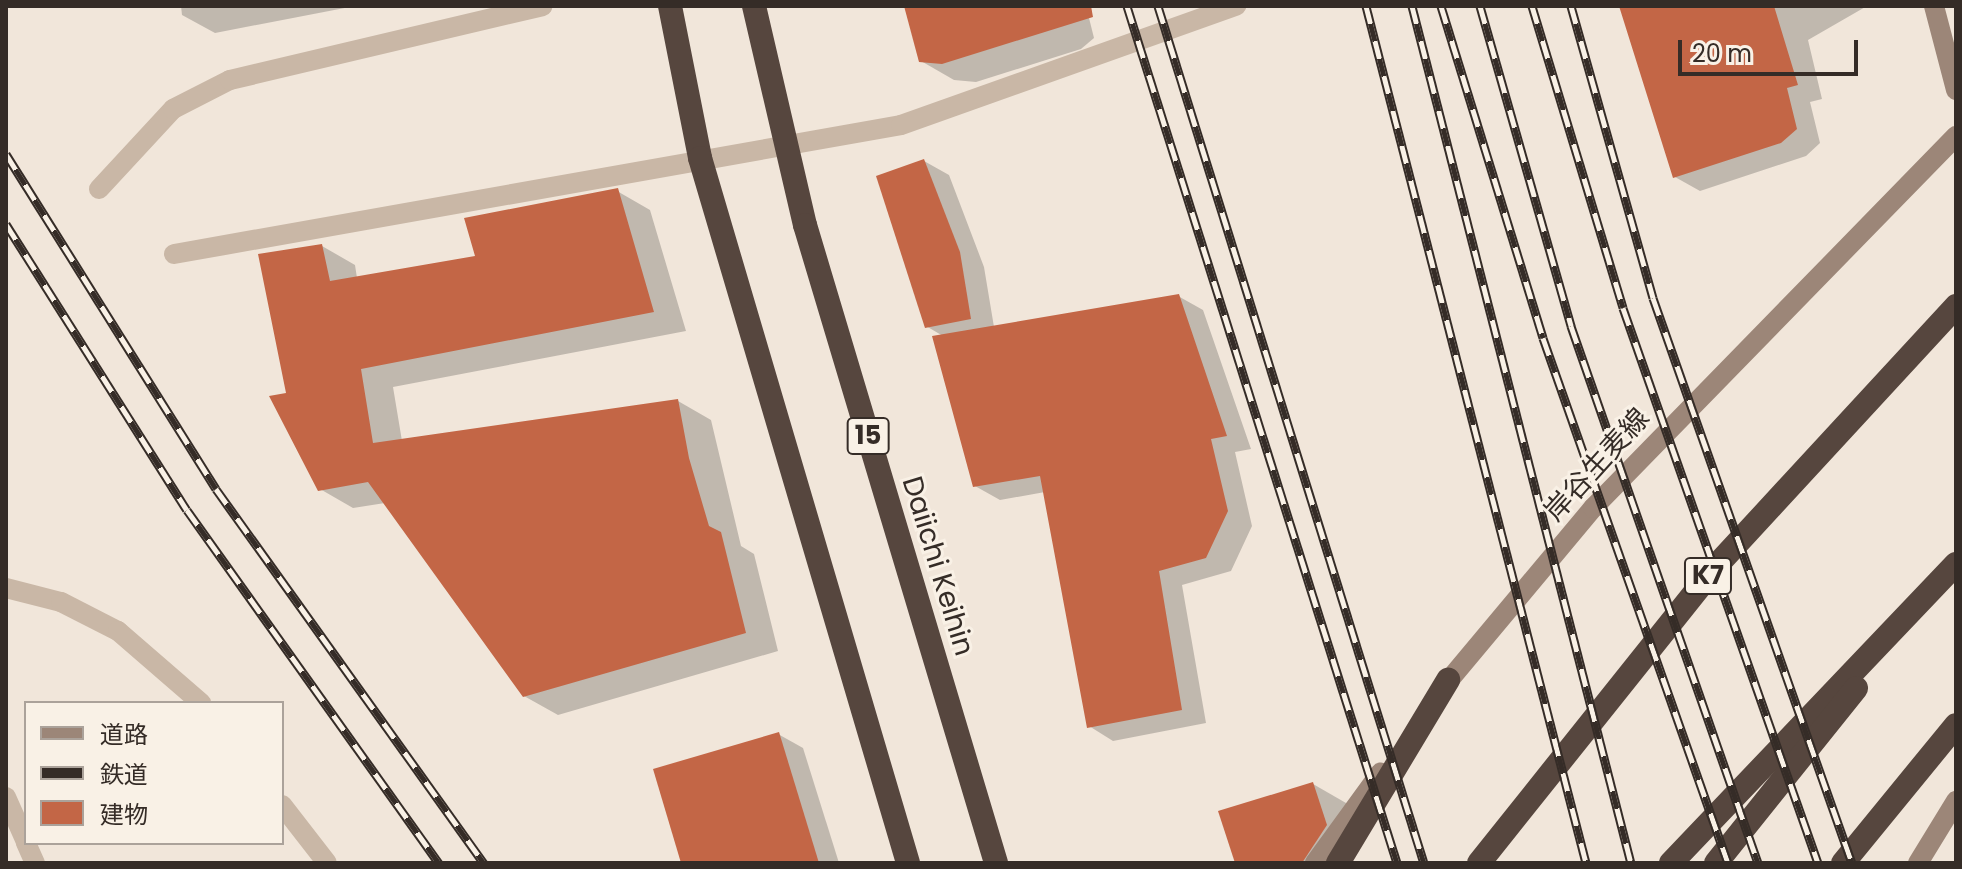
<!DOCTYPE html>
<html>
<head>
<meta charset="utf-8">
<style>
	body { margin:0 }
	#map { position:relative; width:1962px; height:869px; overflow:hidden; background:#f1e6da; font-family:Poppins,"Noto Sans JP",sans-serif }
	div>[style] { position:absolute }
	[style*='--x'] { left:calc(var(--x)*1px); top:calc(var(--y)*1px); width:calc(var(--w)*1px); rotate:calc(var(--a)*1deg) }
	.shadow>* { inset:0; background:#0003 }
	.building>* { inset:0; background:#c36646 }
	.lane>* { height:20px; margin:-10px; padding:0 10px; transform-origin:10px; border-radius:10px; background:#c9b7a6 }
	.street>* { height:20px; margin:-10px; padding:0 10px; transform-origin:10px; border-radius:10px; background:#c9b7a6 }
	.secondary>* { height:20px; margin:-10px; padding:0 10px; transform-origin:10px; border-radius:10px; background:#9c8678 }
	.highway>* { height:24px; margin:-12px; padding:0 12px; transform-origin:12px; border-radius:12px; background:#56463e }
	.rail>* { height:9px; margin-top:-4.5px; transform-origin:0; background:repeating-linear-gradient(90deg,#f9f1e6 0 18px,#352c27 0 36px); box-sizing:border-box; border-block:2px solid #352c27 }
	span { translate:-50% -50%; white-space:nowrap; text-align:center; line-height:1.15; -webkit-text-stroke:6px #f9f1e6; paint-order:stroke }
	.shield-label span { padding:2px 6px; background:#f9f1e6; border:2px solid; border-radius:6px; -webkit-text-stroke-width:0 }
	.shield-label { font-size:26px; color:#352c27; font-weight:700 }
	.street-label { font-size:28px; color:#352c27 }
	.frame { position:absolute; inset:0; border:8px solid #352c27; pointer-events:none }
	.legend { position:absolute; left:24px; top:701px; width:260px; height:144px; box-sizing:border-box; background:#f9f1e6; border:2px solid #aba29a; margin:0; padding:10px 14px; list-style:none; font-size:24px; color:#352c27 }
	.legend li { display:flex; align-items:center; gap:16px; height:40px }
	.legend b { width:40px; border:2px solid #aba29a }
	.scale { position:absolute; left:1678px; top:40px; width:180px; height:36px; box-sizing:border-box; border:4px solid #352c27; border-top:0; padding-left:10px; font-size:24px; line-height:28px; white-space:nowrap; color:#352c27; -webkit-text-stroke:6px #f9f1e6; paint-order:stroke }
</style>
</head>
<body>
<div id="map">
	<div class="shadow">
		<i style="clip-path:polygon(181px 6px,355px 6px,215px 33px,182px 15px)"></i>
		<i style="clip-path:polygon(906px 6px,1086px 6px,1094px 38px,1081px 49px,976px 82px,954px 80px,921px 61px)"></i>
		<i style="clip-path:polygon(1623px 6px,1867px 6px,1808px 40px,1822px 99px,1810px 102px,1820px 143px,1806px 156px,1700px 191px,1675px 177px)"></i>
		<i style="clip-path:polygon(924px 161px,949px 175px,984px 267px,994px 327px,1178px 296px,1203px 310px,1251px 449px,1235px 452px,1252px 526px,1231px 571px,1182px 585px,1206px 723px,1113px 741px,1089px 726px,1045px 492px,1000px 500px,975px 486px,943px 336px,926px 326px)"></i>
		<i style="clip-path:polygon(617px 191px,650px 210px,686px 331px,393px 387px,402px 441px,678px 401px,711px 420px,741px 546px,754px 554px,778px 651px,558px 715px,524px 696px,385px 503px,353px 508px,320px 489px,288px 395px,322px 246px,355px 265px,357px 278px,478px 258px)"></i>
		<i style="clip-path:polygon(778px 734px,803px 748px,839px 863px,683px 863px)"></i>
		<i style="clip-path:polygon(1313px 784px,1346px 803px,1359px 844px,1348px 863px,1237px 863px)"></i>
	</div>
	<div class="building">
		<i style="clip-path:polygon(904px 6px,1091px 6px,1093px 17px,942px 64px,919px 62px)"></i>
		<i style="clip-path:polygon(1619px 6px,1774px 6px,1798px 85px,1787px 88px,1797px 129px,1781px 143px,1673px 178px)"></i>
		<i style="clip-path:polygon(924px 159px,960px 252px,971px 319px,925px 328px,876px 176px)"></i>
		<i style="clip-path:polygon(618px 188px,654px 312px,361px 369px,373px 443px,678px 399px,689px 458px,709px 526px,721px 532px,746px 633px,523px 697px,368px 482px,318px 491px,269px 396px,286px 393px,258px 254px,322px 244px,330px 281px,475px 256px,464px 218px)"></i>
		<i style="clip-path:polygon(1179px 294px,1227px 436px,1211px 439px,1228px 511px,1206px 558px,1159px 571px,1182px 710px,1087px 728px,1040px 476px,973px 487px,932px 336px)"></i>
		<i style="clip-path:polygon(779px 732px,819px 863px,681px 863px,653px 769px)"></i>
		<i style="clip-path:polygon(1313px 782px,1327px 825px,1302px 863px,1235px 863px,1218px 811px)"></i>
	</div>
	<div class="lane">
		<i style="--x:99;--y:189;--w:109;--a:-47.2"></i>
		<i style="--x:173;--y:109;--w:64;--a:-27"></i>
		<i style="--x:230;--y:80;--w:321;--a:-13.3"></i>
		<i style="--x:6;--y:588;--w:57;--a:14.3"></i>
		<i style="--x:61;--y:602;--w:64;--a:27"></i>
		<i style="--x:118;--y:631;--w:110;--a:40.9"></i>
		<i style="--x:6;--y:797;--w:49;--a:66"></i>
		<i style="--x:282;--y:805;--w:73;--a:52.2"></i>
		<i style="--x:26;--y:843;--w:22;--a:66"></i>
	</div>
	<div class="street">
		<i style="--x:174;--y:254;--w:738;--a:-10.06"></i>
		<i style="--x:901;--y:125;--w:356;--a:-19.6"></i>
	</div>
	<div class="secondary">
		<i style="--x:1934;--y:6;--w:87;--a:75.3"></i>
		<i style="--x:1440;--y:691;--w:239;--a:-50.1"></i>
		<i style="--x:1593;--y:508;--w:520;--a:-45.7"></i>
		<i style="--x:1315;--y:863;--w:112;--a:-54"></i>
		<i style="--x:1918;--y:863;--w:73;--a:-58.5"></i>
	</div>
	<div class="highway">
		<i style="--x:670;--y:6;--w:155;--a:78.8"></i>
		<i style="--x:700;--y:158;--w:735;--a:73.56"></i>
		<i style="--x:754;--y:6;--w:225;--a:76.9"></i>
		<i style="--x:805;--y:225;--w:666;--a:73.33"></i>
		<i style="--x:1338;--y:863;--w:214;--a:-59"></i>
		<i style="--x:1479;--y:863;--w:383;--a:-51.4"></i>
		<i style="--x:1718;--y:564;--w:351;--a:-47.3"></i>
		<i style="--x:1671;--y:863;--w:413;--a:-46.4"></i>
		<i style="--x:1716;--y:863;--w:224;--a:-51.3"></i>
		<i style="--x:1843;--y:863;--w:178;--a:-50.7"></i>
	</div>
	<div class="rail">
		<i style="--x:1127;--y:6;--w:899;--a:72.51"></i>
		<i style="--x:1158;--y:6;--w:897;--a:72.76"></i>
		<i style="--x:1366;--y:6;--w:885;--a:75.6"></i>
		<i style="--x:1412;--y:6;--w:885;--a:75.67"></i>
		<i style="--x:1441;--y:6;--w:347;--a:72.9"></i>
		<i style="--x:1543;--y:338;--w:557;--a:70.59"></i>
		<i style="--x:1480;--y:6;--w:333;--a:74.1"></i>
		<i style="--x:1571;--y:326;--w:569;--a:70.8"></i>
		<i style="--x:1532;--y:6;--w:315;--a:73.2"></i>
		<i style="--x:1623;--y:308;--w:588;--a:70.64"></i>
		<i style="--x:1571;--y:6;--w:303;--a:74.3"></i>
		<i style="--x:1653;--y:298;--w:599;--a:70.6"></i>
		<i style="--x:6;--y:154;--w:395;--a:57.9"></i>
		<i style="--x:216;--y:489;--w:460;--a:54.4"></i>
		<i style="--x:6;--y:224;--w:338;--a:57.7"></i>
		<i style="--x:187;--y:510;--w:434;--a:54.5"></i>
	</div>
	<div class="shield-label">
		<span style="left:868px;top:436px">15</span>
		<span style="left:1708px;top:576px">K7</span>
	</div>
	<div class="street-label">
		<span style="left:1597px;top:465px;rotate:-48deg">岸谷生麦線</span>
		<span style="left:938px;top:566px;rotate:73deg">Daiichi Keihin</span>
	</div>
	<div class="frame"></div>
	<ul class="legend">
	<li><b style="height:10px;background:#9c8678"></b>道路</li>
	<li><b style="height:10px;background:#352c27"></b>鉄道</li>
	<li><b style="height:22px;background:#c36646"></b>建物</li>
	</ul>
	<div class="scale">20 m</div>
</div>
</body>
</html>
